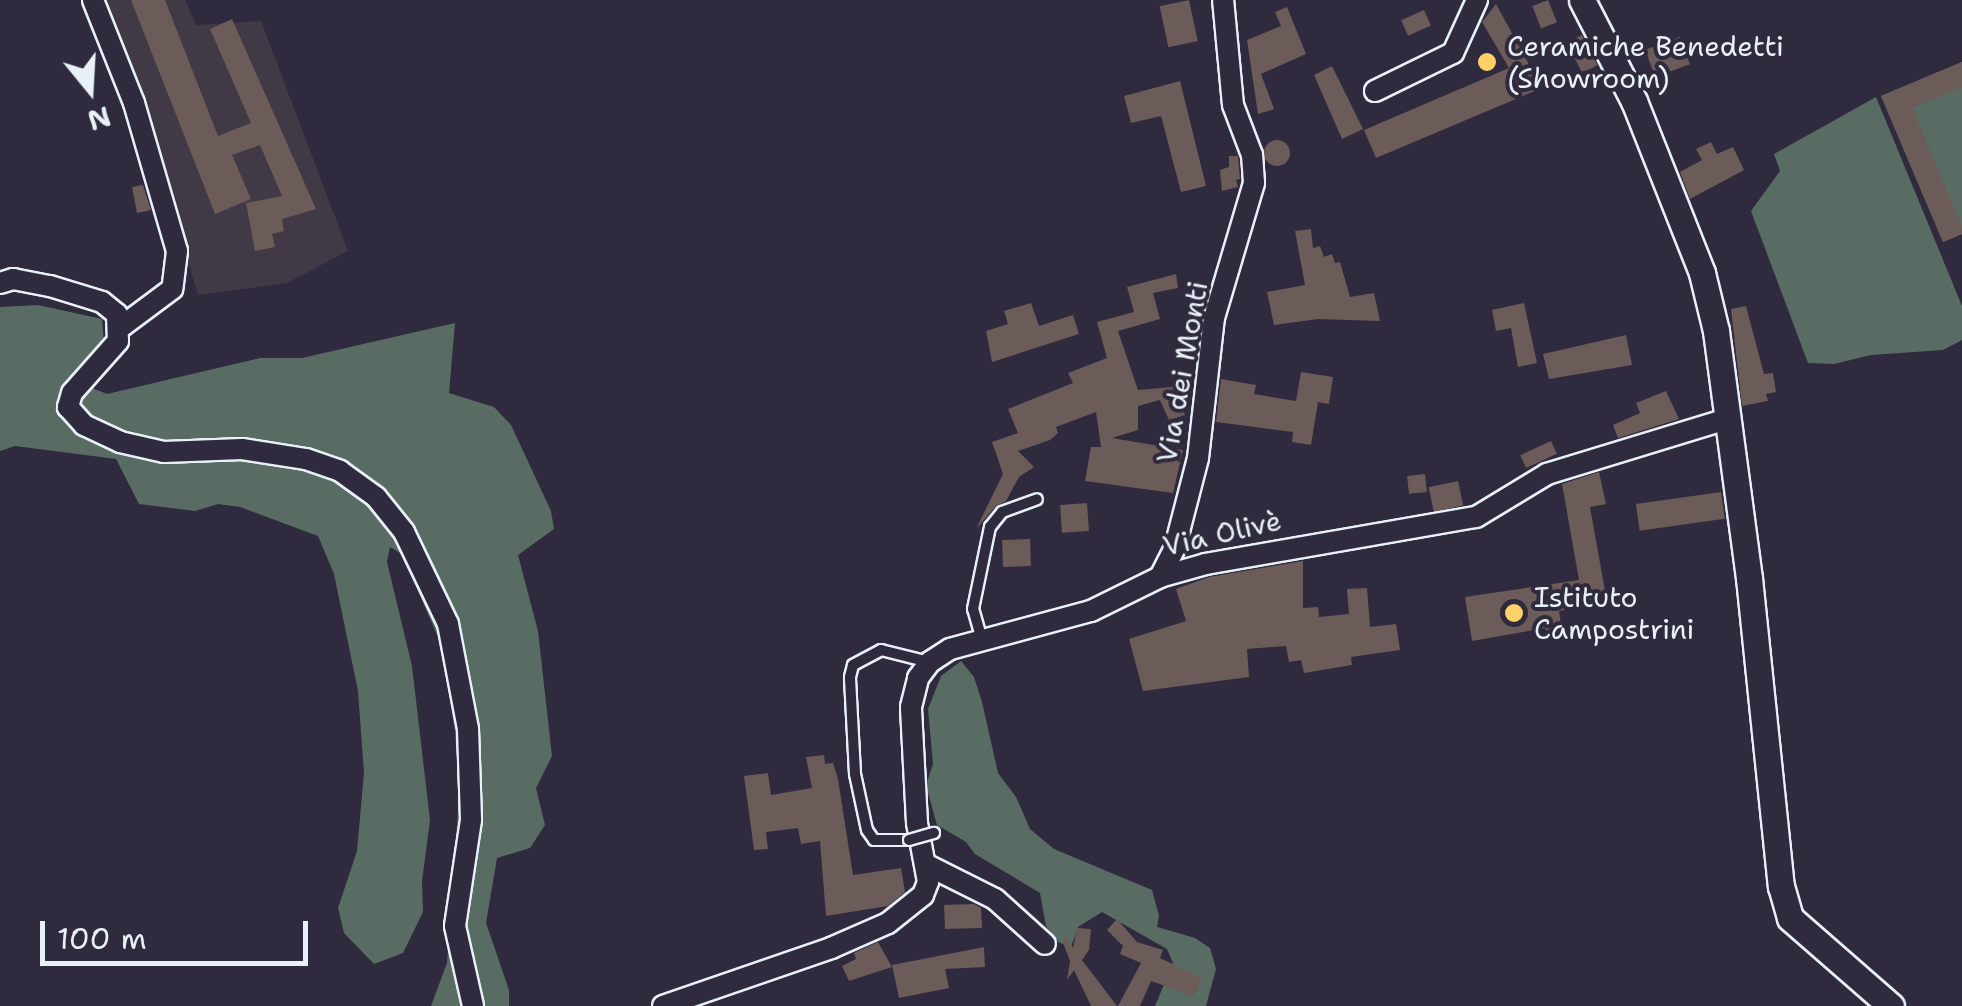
<!DOCTYPE html>
<html>
<head>
<meta charset="utf-8">
<style>
	body { margin:0 }
	#map { position:relative; width:1962px; height:1006px; overflow:hidden; background:#2f2a3d; font-family:"Shantell Sans",sans-serif }
	div>[style] { position:absolute }
	[style*='--x'] { left:calc(var(--x)*1px); top:calc(var(--y)*1px); width:calc(var(--w)*1px); rotate:calc(var(--a)*1deg) }
	.built>* { inset:0; background:#413945 }
	.green>* { inset:0; background:#596c64 }
	.building>* { inset:0; background:#6b5b59; transform-origin:0 0 }
	.round { border-radius:50% }
	.roads { filter:drop-shadow(2px 0 #e8f1f8) drop-shadow(-2px 0 #e8f1f8) drop-shadow(0 2px #e8f1f8) drop-shadow(0 -2px #e8f1f8) }
	.service>* { height:10px; margin:-5px; padding:0 5px; transform-origin:5px; border-radius:5px; background:#2f2a3d }
	.minor>* { height:20px; margin:-10px; padding:0 10px; transform-origin:10px; border-radius:10px; background:#2f2a3d }
	.tertiary>* { height:25px; margin:-12.5px; padding:0 12.5px; transform-origin:12.5px; border-radius:12.5px; background:#2f2a3d }
	.bridges { filter:drop-shadow(2px 0 #e8f1f8) drop-shadow(-2px 0 #e8f1f8) drop-shadow(0 2px #e8f1f8) drop-shadow(0 -2px #e8f1f8) }
	.service-bridge>* { height:10px; margin:-5px; padding:0 5px; transform-origin:5px; border-radius:5px; background:#2f2a3d }
	.dots>* { width:28px; height:28px; translate:-50% -50%; box-sizing:border-box; border:5px solid #2f2a3d; border-radius:50% }
	span { translate:-50% -50%; white-space:nowrap; text-align:center; line-height:1.15; -webkit-text-stroke:8px #2f2a3d; paint-order:stroke }
	.poi-label { font-size:28px; color:#e8f1f8 }
	.left { translate:0 -50%; text-align:left }
	.street-label { font-size:28px; color:#e8f1f8 }
	.north { position:absolute; left:40px; top:40px; width:100px; height:100px; -webkit-text-stroke:8px #2f2a3d; paint-order:stroke; rotate:162deg; font-size:28px; font-weight:700; line-height:40px; text-align:center; color:#e8f1f8 }
	.north::after { content:''; display:block; margin:auto; width:35px; height:45px; background:#e8f1f8; clip-path:polygon(50% 0,100% 100%,50% 72%,0 100%) }
	.scale { position:absolute; left:40px; top:921px; width:268px; height:45px; box-sizing:border-box; border:5px solid #e8f1f8; border-top:0; padding-left:12px; font-size:30px; line-height:35px; white-space:nowrap; color:#e8f1f8; -webkit-text-stroke:8px #2f2a3d; paint-order:stroke }
</style>
</head>
<body>
<div id="map">
	<div class="built">
		<i style="clip-path:polygon(100px 0,185px 0,196px 25px,261px 21px,348px 251px,287px 283px,198px 295px,134px 77px)"></i>
	</div>
	<div class="green">
		<i style="clip-path:polygon(1962px 62px,1962px 234px,1943px 242px,1881px 96px)"></i>
		<i style="clip-path:polygon(1876px 97px,1962px 306px,1962px 340px,1943px 350px,1871px 355px,1834px 364px,1808px 363px,1751px 211px,1780px 171px,1774px 154px)"></i>
		<i style="clip-path:polygon(38px 305px,102px 319px,105px 354px,75px 381px,107px 394px,260px 358px,302px 358px,455px 323px,449px 393px,494px 407px,511px 425px,551px 511px,554px 529px,518px 555px,538px 631px,552px 756px,536px 788px,545px 825px,530px 848px,497px 858px,486px 923px,509px 990px,509px 1006px,431px 1006px,447px 963px,459px 798px,455px 732px,441px 644px,402px 554px,390px 547px,387px 562px,412px 666px,430px 820px,422px 881px,423px 912px,403px 953px,374px 964px,344px 933px,338px 908px,357px 851px,364px 773px,358px 691px,334px 574px,318px 536px,240px 507px,218px 504px,195px 511px,139px 504px,116px 459px,15px 446px,0 451px,0 307px)"></i>
		<i style="clip-path:polygon(961px 661px,974px 677px,982px 702px,998px 773px,1016px 797px,1030px 829px,1054px 849px,1152px 890px,1159px 916px,1157px 927px,1195px 938px,1210px 948px,1216px 969px,1206px 1006px,1155px 1006px,1173px 963px,1167px 949px,1102px 912px,1078px 927px,1071px 947px,1058px 942px,1046px 926px,1040px 893px,975px 854px,966px 842px,937px 825px,926px 785px,933px 764px,928px 709px,941px 676px)"></i>
	</div>
	<div class="building">
		<i style="clip-path:polygon(131px 0,165px 0,218px 136px,251px 123px,210px 29px,232px 19px,316px 209px,282px 219px,284px 231px,272px 234px,275px 247px,255px 251px,246px 203px,282px 196px,260px 145px,232px 155px,251px 199px,215px 214px)"></i>
		<i style="left:1189px;top:0;width:42px;height:30px;rotate:78deg"></i>
		<i style="left:1548px;top:0;width:24px;height:17px;rotate:68deg"></i>
		<i style="clip-path:polygon(1496px 4px,1542px 88px,1376px 158px,1364px 130px,1509px 68px,1482px 22px)"></i>
		<i style="clip-path:polygon(1287px 7px,1306px 54px,1261px 74px,1274px 109px,1258px 114px,1247px 40px,1281px 26px,1275px 12px)"></i>
		<i style="left:1424px;top:10px;width:17px;height:25px;rotate:66deg"></i>
		<i style="left:1582px;top:35px;width:34px;height:17px;rotate:63deg"></i>
		<i style="left:1680px;top:37px;width:29px;height:37px;rotate:70deg"></i>
		<i style="clip-path:polygon(1962px 62px,1962px 87px,1912px 108px,1962px 227px,1962px 234px,1943px 242px,1881px 96px)"></i>
		<i style="clip-path:polygon(1332px 66px,1363px 129px,1342px 139px,1314px 75px)"></i>
		<i style="clip-path:polygon(1180px 81px,1206px 186px,1181px 192px,1161px 116px,1131px 123px,1124px 96px)"></i>
		<i class="round" style="left:1264px;top:140px;width:26px;height:26px"></i>
		<i style="clip-path:polygon(1711px 142px,1717px 154px,1733px 147px,1744px 170px,1690px 199px,1680px 172px,1702px 160px,1696px 149px)"></i>
		<i style="clip-path:polygon(1229px 156px,1238px 156px,1240px 179px,1236px 180px,1238px 187px,1222px 191px,1220px 170px,1229px 167px)"></i>
		<i style="clip-path:polygon(143px 185px,151px 210px,137px 213px,132px 187px)"></i>
		<i style="clip-path:polygon(1311px 229px,1313px 248px,1320px 246px,1324px 257px,1332px 254px,1335px 263px,1340px 262px,1350px 297px,1374px 293px,1380px 321px,1318px 319px,1274px 325px,1267px 292px,1305px 285px,1295px 231px)"></i>
		<i style="clip-path:polygon(1176px 274px,1178px 288px,1153px 293px,1160px 319px,1118px 331px,1138px 390px,1183px 386px,1185px 393px,1176px 395px,1185px 415px,1169px 420px,1160px 400px,1138px 406px,1138px 430px,1112px 438px,1183px 450px,1173px 493px,1085px 481px,1091px 447px,1101px 447px,1096px 412px,1056px 427px,1058px 433px,1050px 440px,1018px 451px,1034px 467px,1019px 477px,1006px 501px,996px 506px,976px 529px,1003px 474px,992px 442px,1018px 433px,1008px 409px,1073px 383px,1068px 373px,1107px 358px,1097px 322px,1134px 312px,1127px 287px)"></i>
		<i style="clip-path:polygon(1031px 303px,1039px 326px,1073px 315px,1079px 334px,992px 362px,986px 331px,1008px 324px,1004px 311px)"></i>
		<i style="clip-path:polygon(1524px 303px,1537px 363px,1518px 367px,1511px 328px,1496px 331px,1492px 310px)"></i>
		<i style="clip-path:polygon(1746px 306px,1764px 374px,1773px 373px,1776px 392px,1766px 394px,1768px 401px,1742px 406px,1731px 309px)"></i>
		<i style="clip-path:polygon(1626px 335px,1632px 365px,1549px 379px,1543px 354px)"></i>
		<i style="clip-path:polygon(1301px 372px,1333px 377px,1329px 404px,1318px 402px,1311px 445px,1292px 442px,1293px 432px,1216px 422px,1221px 379px,1256px 385px,1254px 394px,1296px 401px)"></i>
		<i style="clip-path:polygon(1666px 391px,1679px 419px,1618px 438px,1613px 425px,1640px 413px,1636px 403px)"></i>
		<i style="left:1551px;top:441px;width:14px;height:34px;rotate:65deg"></i>
		<i style="clip-path:polygon(1599px 472px,1606px 504px,1590px 507px,1607px 602px,1559px 611px,1563px 638px,1549px 639px,1545px 628px,1472px 641px,1465px 597px,1579px 580px,1562px 484px)"></i>
		<i style="left:1425px;top:474px;width:18px;height:18px;rotate:84deg"></i>
		<i style="left:1458px;top:481px;width:25px;height:30px;rotate:78deg"></i>
		<i style="left:1721px;top:492px;width:27px;height:86px;rotate:82deg"></i>
		<i style="left:1087px;top:503px;width:28px;height:27px;rotate:86deg"></i>
		<i style="left:1030px;top:539px;width:27px;height:28px;rotate:88deg"></i>
		<i style="clip-path:polygon(1303px 561px,1303px 608px,1318px 607px,1319px 617px,1349px 614px,1347px 589px,1367px 588px,1370px 627px,1396px 624px,1400px 650px,1351px 657px,1352px 665px,1304px 673px,1301px 660px,1289px 662px,1286px 646px,1247px 649px,1249px 677px,1143px 691px,1129px 639px,1186px 621px,1176px 589px,1209px 577px)"></i>
		<i style="clip-path:polygon(824px 755px,825px 764px,833px 763px,838px 779px,853px 875px,901px 868px,905px 892px,888px 906px,826px 916px,820px 841px,801px 844px,798px 828px,766px 832px,768px 849px,754px 850px,744px 776px,768px 773px,771px 795px,812px 788px,806px 757px)"></i>
		<i style="clip-path:polygon(974px 904px,981px 908px,982px 928px,945px 929px,944px 905px)"></i>
		<i style="clip-path:polygon(1117px 919px,1137px 942px,1163px 950px,1160px 958px,1202px 978px,1194px 996px,1151px 981px,1140px 1006px,1118px 1006px,1141px 963px,1120px 954px,1123px 946px,1107px 930px)"></i>
		<i style="clip-path:polygon(1077px 928px,1091px 929px,1089px 950px,1082px 960px,1117px 1006px,1091px 1006px,1074px 970px,1067px 980px,1070px 961px,1062px 940px,1066px 938px,1073px 948px)"></i>
		<i style="clip-path:polygon(878px 942px,892px 967px,849px 981px,842px 966px,856px 959px,854px 953px)"></i>
		<i style="clip-path:polygon(984px 947px,985px 967px,945px 969px,949px 988px,899px 998px,892px 965px)"></i>
	</div>
	<div class="roads">
		<div class="service">
			<i style="--x:982;--y:640;--w:32;--a:-106"></i>
			<i style="--x:973;--y:609;--w:84;--a:-78.3"></i>
			<i style="--x:990;--y:527;--w:19;--a:-51"></i>
			<i style="--x:1002;--y:512;--w:37;--a:-20"></i>
			<i style="--x:909;--y:840;--w:35;--a:180"></i>
			<i style="--x:874;--y:840;--w:12;--a:-125"></i>
			<i style="--x:867;--y:830;--w:57;--a:-102.1"></i>
			<i style="--x:855;--y:774;--w:97;--a:-93"></i>
			<i style="--x:850;--y:677;--w:12;--a:-76"></i>
			<i style="--x:853;--y:665;--w:32;--a:-28"></i>
			<i style="--x:881;--y:650;--w:49;--a:14"></i>
		</div>
		<div class="minor">
			<i style="--x:93;--y:0;--w:111;--a:68.3"></i>
			<i style="--x:134;--y:103;--w:154;--a:73.8"></i>
			<i style="--x:177;--y:251;--w:38;--a:97"></i>
			<i style="--x:172;--y:289;--w:64;--a:143.3"></i>
			<i style="--x:1375;--y:91;--w:87;--a:-26"></i>
			<i style="--x:1453;--y:53;--w:58;--a:-65.6"></i>
			<i style="--x:0;--y:283;--w:14;--a:-17"></i>
			<i style="--x:13;--y:279;--w:38;--a:11"></i>
			<i style="--x:50;--y:286;--w:54;--a:17.1"></i>
			<i style="--x:102;--y:302;--w:19;--a:39"></i>
			<i style="--x:117;--y:314;--w:27;--a:88"></i>
			<i style="--x:118;--y:341;--w:69;--a:131.5"></i>
			<i style="--x:72;--y:393;--w:15;--a:106"></i>
			<i style="--x:68;--y:407;--w:24;--a:48"></i>
			<i style="--x:84;--y:425;--w:40;--a:25"></i>
			<i style="--x:120;--y:442;--w:45;--a:12.8"></i>
			<i style="--x:164;--y:452;--w:78;--a:-2.2"></i>
			<i style="--x:242;--y:449;--w:65;--a:8.9"></i>
			<i style="--x:306;--y:459;--w:36;--a:19"></i>
			<i style="--x:340;--y:471;--w:44;--a:35.8"></i>
			<i style="--x:376;--y:497;--w:45;--a:51.3"></i>
			<i style="--x:404;--y:532;--w:102;--a:64.4"></i>
			<i style="--x:448;--y:624;--w:107;--a:79.2"></i>
			<i style="--x:468;--y:729;--w:91;--a:88.1"></i>
			<i style="--x:471;--y:820;--w:107;--a:98.6"></i>
			<i style="--x:455;--y:926;--w:82;--a:77.3"></i>
			<i style="--x:1160;--y:577;--w:34;--a:-63"></i>
			<i style="--x:1175;--y:547;--w:92;--a:-75.5"></i>
			<i style="--x:1198;--y:458;--w:141;--a:-83.5"></i>
			<i style="--x:1214;--y:318;--w:141;--a:-73.5"></i>
			<i style="--x:1254;--y:183;--w:28;--a:-94"></i>
			<i style="--x:1252;--y:155;--w:53;--a:-110.8"></i>
			<i style="--x:1233;--y:105;--w:105;--a:-95.4"></i>
			<i style="--x:925;--y:864;--w:78;--a:26.6"></i>
			<i style="--x:995;--y:899;--w:67;--a:42"></i>
			<i style="--x:663;--y:1006;--w:178;--a:-19"></i>
			<i style="--x:831;--y:948;--w:62;--a:-23.7"></i>
			<i style="--x:888;--y:923;--w:45;--a:-38.7"></i>
			<i style="--x:923;--y:895;--w:14;--a:-69"></i>
			<i style="--x:928;--y:882;--w:60;--a:-100.6"></i>
			<i style="--x:917;--y:823;--w:116;--a:-93"></i>
			<i style="--x:911;--y:707;--w:30;--a:-76"></i>
			<i style="--x:918;--y:678;--w:20;--a:-53"></i>
			<i style="--x:930;--y:662;--w:24;--a:-33"></i>
			<i style="--x:950;--y:649;--w:146;--a:-15.1"></i>
			<i style="--x:1091;--y:611;--w:77;--a:-26.2"></i>
			<i style="--x:1160;--y:577;--w:48;--a:-15.8"></i>
			<i style="--x:1206;--y:564;--w:274;--a:-9.9"></i>
			<i style="--x:1476;--y:517;--w:83;--a:-31.2"></i>
			<i style="--x:1547;--y:474;--w:191;--a:-17"></i>
		</div>
		<div class="tertiary">
			<i style="--x:1582;--y:0;--w:114;--a:62.8"></i>
			<i style="--x:1634;--y:101;--w:185;--a:68.4"></i>
			<i style="--x:1702;--y:273;--w:60;--a:76.4"></i>
			<i style="--x:1716;--y:331;--w:249;--a:82.4"></i>
			<i style="--x:1749;--y:578;--w:310;--a:84.1"></i>
			<i style="--x:1781;--y:886;--w:33;--a:74"></i>
			<i style="--x:1790;--y:918;--w:134;--a:41.1"></i>
		</div>
	</div>
	<div class="bridges">
		<div class="service-bridge">
			<i style="--x:909;--y:840;--w:26;--a:-16"></i>
		</div>
	</div>
	<div class="dots">
		<i style="left:1487px;top:62px;background:#ffd166"></i>
		<i style="left:1514px;top:613px;background:#ffd166"></i>
	</div>
	<div class="poi-label">
		<span class="left" style="left:1507px;top:62px">Ceramiche Benedetti<br>(Showroom)</span>
		<span class="left" style="left:1534px;top:613px">Istituto<br>Campostrini</span>
	</div>
	<div class="street-label">
		<span style="left:1182px;top:372px;rotate:-80deg">Via dei Monti</span>
		<span style="left:1222px;top:533px;rotate:-13deg">Via Olivè</span>
	</div>
	<div class="north">N</div>
	<div class="scale">100 m</div>
</div>
</body>
</html>
